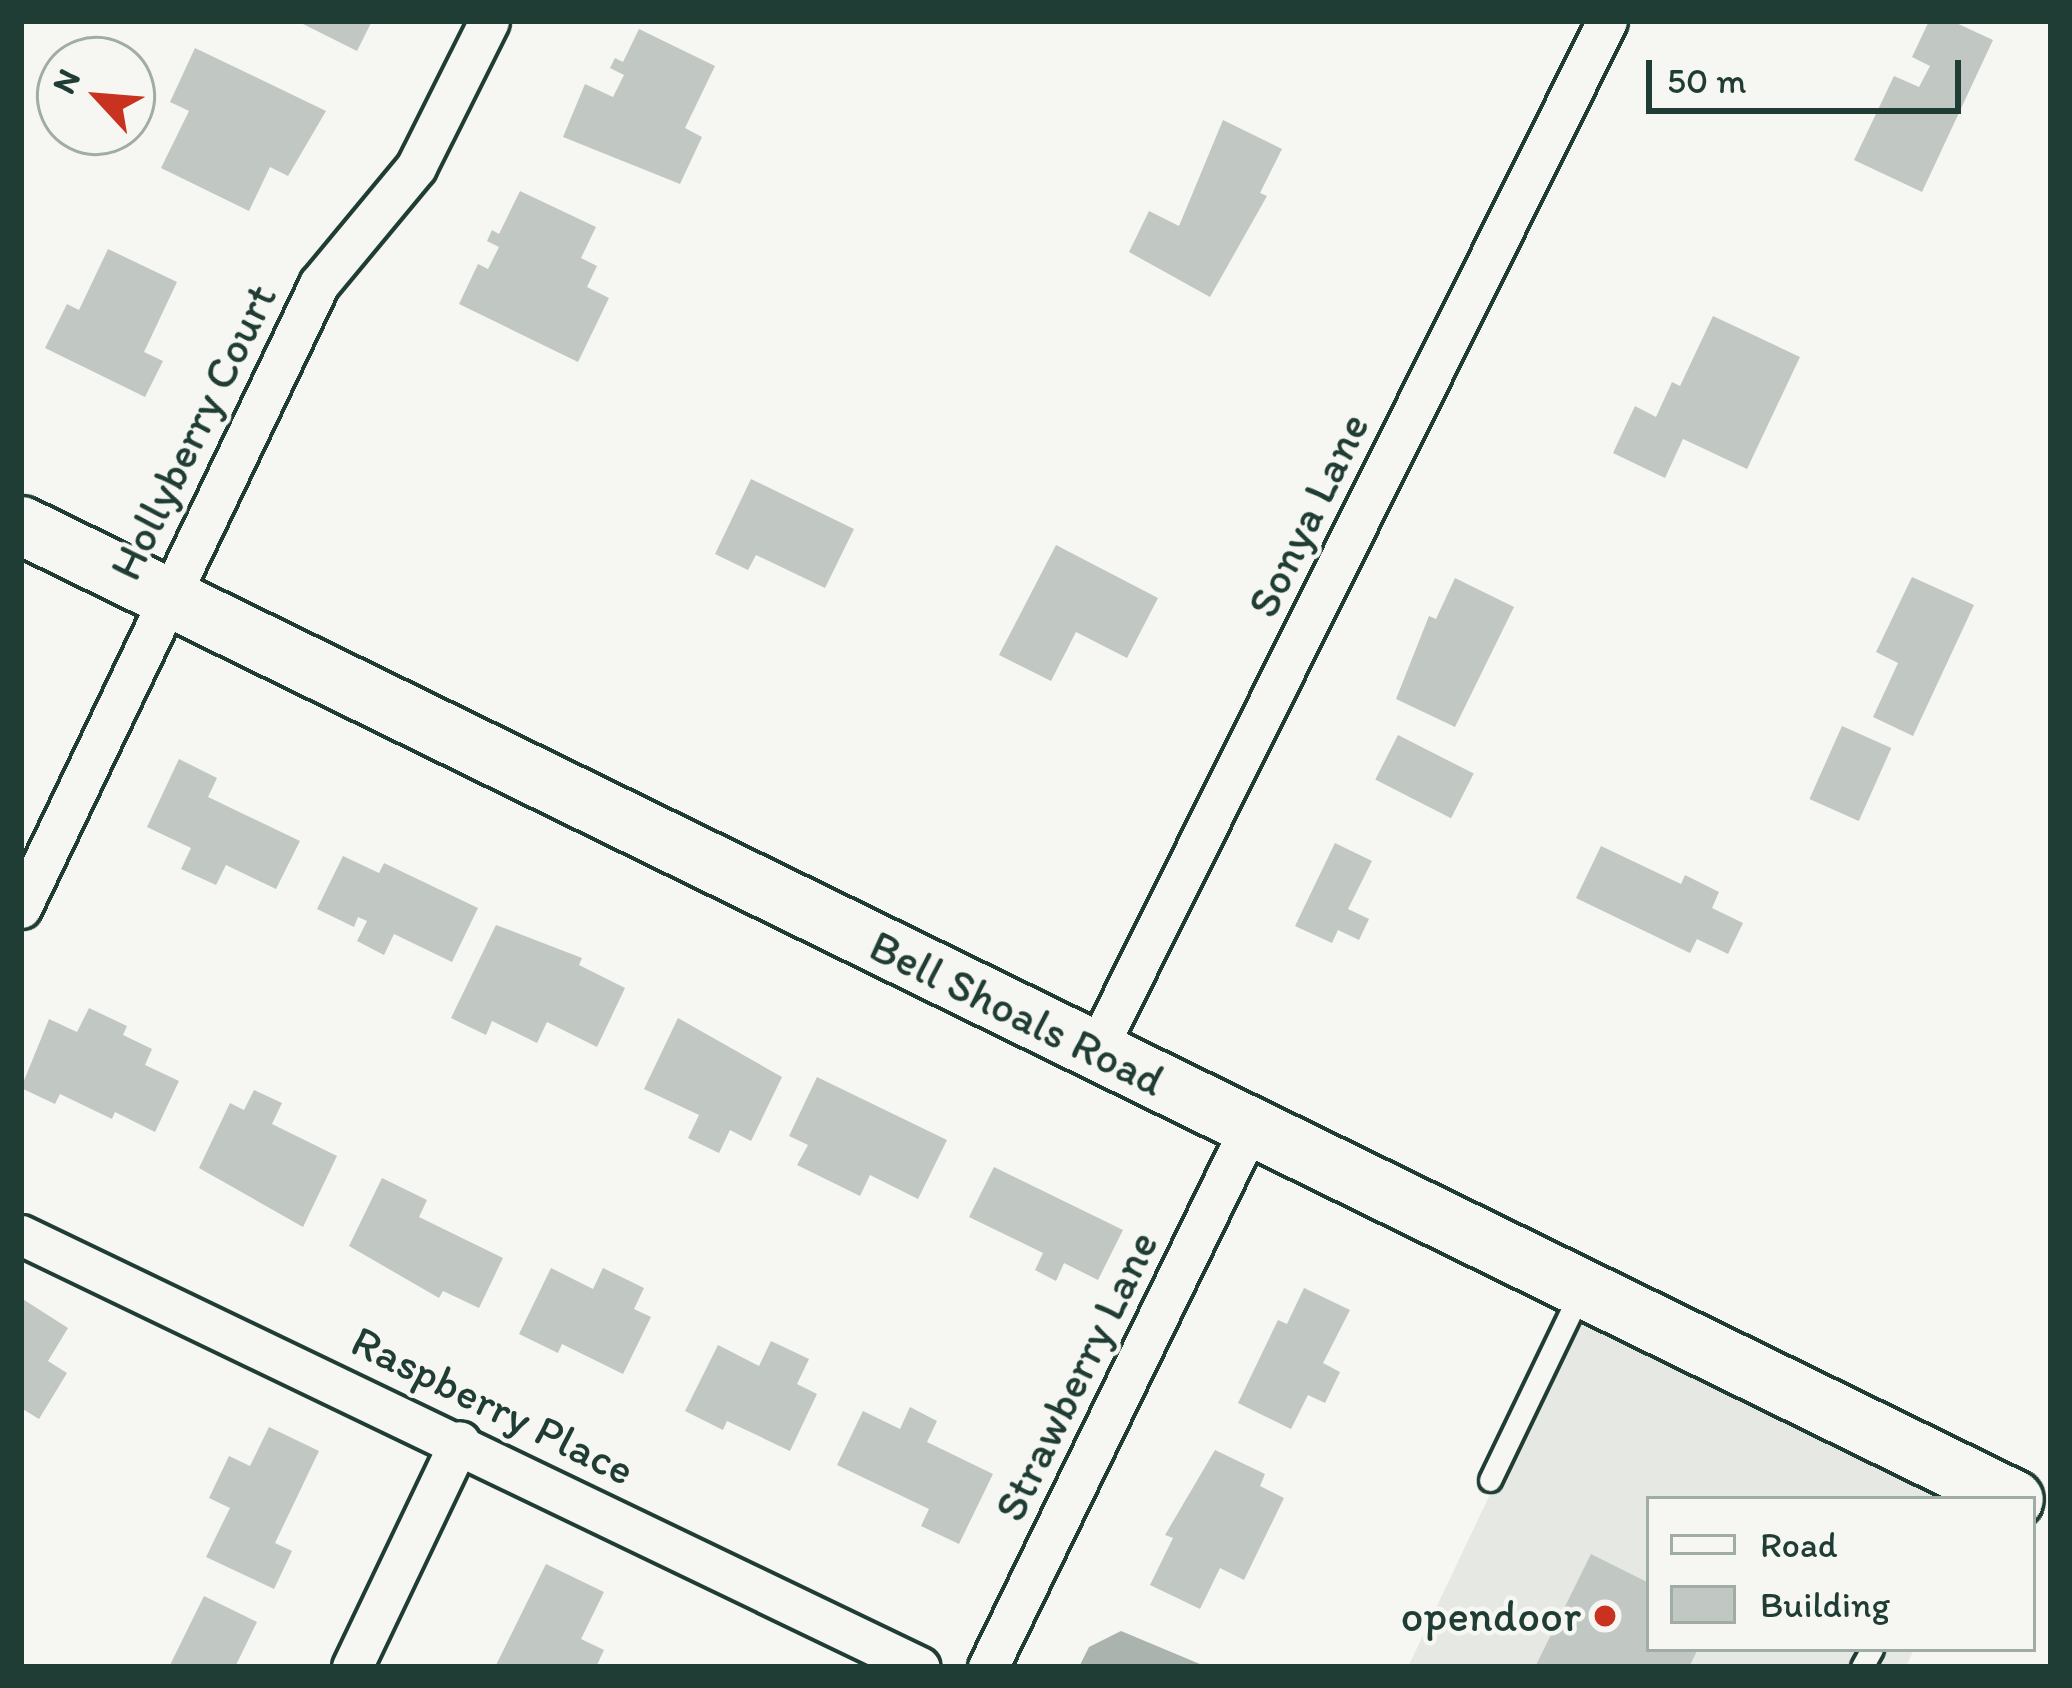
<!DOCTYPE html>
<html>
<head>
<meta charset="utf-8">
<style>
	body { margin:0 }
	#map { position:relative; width:2072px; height:1688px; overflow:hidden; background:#f6f6f2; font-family:Itim,sans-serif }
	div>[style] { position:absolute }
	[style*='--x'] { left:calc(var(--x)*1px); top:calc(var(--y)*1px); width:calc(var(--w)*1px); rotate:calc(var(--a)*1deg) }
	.built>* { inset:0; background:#e6e8e4 }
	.water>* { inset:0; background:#aab3ae }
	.building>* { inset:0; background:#c1c8c3; transform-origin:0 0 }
	.roads { filter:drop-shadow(3px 0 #1f3d34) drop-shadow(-3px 0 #1f3d34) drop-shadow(0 3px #1f3d34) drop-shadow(0 -3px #1f3d34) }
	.service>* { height:21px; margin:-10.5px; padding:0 10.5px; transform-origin:10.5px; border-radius:10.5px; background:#f6f6f2 }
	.minor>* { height:39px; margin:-19.5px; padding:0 19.5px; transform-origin:19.5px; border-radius:19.5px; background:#f6f6f2 }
	.secondary>* { height:57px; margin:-28.5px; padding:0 28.5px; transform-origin:28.5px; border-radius:28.5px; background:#f6f6f2 }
	.dots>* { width:33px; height:33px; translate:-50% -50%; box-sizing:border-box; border:6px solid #f6f6f2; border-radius:50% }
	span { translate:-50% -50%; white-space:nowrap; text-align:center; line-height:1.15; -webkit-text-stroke:9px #f6f6f2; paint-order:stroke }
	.street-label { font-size:45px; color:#1f3d34 }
	.poi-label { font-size:45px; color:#1f3d34 }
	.right { translate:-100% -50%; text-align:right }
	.frame { position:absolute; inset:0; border:24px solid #1f3d34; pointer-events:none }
	.legend { position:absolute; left:1646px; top:1496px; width:390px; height:156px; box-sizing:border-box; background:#f6f6f2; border:3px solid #a0aca6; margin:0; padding:15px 21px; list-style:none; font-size:36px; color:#1f3d34 }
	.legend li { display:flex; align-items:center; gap:24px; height:60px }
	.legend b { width:60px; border:3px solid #a0aca6 }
	.north { position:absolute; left:36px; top:36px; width:120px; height:120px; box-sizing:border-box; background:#f6f6f2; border:3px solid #a0aca6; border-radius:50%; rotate:296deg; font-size:33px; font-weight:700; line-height:48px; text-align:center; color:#1f3d34 }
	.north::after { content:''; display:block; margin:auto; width:42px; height:54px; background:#c8321e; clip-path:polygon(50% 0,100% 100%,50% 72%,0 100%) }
	.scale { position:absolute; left:1646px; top:60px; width:315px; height:54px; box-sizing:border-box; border:6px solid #1f3d34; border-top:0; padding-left:15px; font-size:36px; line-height:42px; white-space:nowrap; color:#1f3d34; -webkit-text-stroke:9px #f6f6f2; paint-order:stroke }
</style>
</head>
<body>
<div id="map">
	<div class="built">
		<i style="clip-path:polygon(1578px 1309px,1966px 1499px,1649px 1499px,1649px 1649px,1914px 1649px,1906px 1667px,1408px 1667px)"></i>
	</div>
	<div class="water">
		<i style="clip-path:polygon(1121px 1631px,1207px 1667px,1079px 1667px,1089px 1647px)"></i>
	</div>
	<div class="building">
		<i style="clip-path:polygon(297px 21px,366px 21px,371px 23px,357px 51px)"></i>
		<i style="clip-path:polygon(1929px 21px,1952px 21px,1993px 40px,1922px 192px,1854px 160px,1894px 76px,1919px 87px,1930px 66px,1912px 57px)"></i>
		<i style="clip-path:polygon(639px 29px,715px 66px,685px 128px,702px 137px,680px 184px,563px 137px,585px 84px,613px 97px,624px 75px,610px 68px,615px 58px,623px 62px)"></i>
		<i style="clip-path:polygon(195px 48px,326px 111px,288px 176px,270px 167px,249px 211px,161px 168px,189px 111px,170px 102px)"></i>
		<i style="clip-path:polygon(1223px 120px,1282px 149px,1260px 193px,1267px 196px,1210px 297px,1129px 252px,1149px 211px,1179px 226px)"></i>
		<i style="clip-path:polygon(520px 191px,596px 227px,581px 258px,597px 266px,587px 287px,609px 298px,578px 362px,459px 304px,478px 264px,488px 269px,499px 247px,487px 241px,492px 230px,499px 234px)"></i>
		<i style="clip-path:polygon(108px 249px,177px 282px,144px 352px,163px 361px,145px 397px,45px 348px,67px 304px,79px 310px)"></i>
		<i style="clip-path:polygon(1713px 316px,1800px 357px,1747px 469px,1683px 439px,1665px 478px,1613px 453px,1635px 406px,1656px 417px,1672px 382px,1680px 386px)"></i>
		<i style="clip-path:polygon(751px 479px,854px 529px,825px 588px,756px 555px,748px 570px,715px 554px)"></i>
		<i style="clip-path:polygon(1056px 545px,1158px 598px,1127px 658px,1076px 632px,1051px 681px,999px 655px)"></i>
		<i style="clip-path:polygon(1912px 577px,1974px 605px,1913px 736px,1873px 717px,1898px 663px,1876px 652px)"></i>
		<i style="clip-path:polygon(1455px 578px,1514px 607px,1455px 727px,1396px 699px,1429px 616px,1436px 619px)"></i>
		<i style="left:1842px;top:726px;width:54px;height:80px;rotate:24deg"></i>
		<i style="left:1398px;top:735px;width:85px;height:50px;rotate:27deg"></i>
		<i style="clip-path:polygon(179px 759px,217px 778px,208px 797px,300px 841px,276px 889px,226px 865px,216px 885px,181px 869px,191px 848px,147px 827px)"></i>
		<i style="clip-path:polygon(1335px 843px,1372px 861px,1348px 909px,1369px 919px,1359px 940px,1338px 930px,1332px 943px,1295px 926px)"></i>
		<i style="clip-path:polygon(1601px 846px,1681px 884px,1685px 875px,1719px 892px,1712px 908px,1743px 923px,1728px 954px,1697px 939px,1690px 953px,1576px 898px)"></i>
		<i style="clip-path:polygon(343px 856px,379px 873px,384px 863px,478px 908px,452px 962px,394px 934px,384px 955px,357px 941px,367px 921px,358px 917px,354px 927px,317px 909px)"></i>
		<i style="clip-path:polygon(496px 925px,582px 958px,579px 965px,625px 988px,597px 1047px,547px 1022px,537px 1043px,492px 1021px,486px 1035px,451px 1018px)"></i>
		<i style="clip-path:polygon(89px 1008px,127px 1026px,123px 1035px,152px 1049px,145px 1065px,179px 1081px,155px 1132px,115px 1112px,112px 1119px,60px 1094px,55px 1104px,21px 1088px,49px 1019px,77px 1032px)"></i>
		<i style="clip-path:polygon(678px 1018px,782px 1077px,751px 1141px,730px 1130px,719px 1153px,688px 1138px,699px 1115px,644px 1089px)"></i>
		<i style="clip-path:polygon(817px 1077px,947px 1140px,918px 1199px,870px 1175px,860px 1196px,797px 1165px,808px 1145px,789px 1136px)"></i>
		<i style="clip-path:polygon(254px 1090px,282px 1103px,272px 1124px,337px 1156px,303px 1227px,199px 1168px,230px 1103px,244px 1110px)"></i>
		<i style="clip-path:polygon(994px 1167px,1123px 1230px,1098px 1280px,1064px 1263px,1056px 1281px,1035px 1270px,1043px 1253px,969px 1217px)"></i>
		<i style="clip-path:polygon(382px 1178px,427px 1200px,419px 1217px,503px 1258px,479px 1308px,443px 1291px,439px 1298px,349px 1246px)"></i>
		<i style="clip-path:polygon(551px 1268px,593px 1289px,603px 1268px,644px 1288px,634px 1309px,651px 1317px,623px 1374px,562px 1344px,558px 1353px,519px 1334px)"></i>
		<i style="clip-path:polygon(1304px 1288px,1350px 1310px,1323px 1363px,1340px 1372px,1325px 1403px,1308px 1395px,1291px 1429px,1238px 1403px,1278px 1320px,1287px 1324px)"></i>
		<i style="clip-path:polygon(21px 1298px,68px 1328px,48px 1361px,67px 1373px,39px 1419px,21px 1408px)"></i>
		<i style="clip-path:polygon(771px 1341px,809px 1359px,797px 1384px,817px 1394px,790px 1451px,727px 1421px,723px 1430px,685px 1411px,718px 1345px,759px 1366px)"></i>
		<i style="clip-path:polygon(910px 1407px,937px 1421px,927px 1442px,993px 1474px,959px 1544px,921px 1526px,929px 1509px,837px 1465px,863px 1411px,900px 1429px)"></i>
		<i style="clip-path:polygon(269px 1427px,319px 1451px,275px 1543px,292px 1551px,274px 1589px,206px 1557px,230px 1508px,209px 1498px,229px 1456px,250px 1466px)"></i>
		<i style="clip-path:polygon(1215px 1450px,1265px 1474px,1260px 1486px,1284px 1498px,1244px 1580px,1220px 1568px,1200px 1609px,1150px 1585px,1173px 1538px,1165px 1535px)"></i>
		<i style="clip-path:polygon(1591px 1554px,1649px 1583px,1649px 1649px,1698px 1649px,1689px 1667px,1535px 1667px)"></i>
		<i style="clip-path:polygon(546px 1564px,604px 1592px,581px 1639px,604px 1650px,596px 1667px,495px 1667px)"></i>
		<i style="clip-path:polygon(204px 1596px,257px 1622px,235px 1667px,169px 1667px)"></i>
	</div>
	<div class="roads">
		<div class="service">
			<i style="--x:1490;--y:1480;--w:214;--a:-64.3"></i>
			<i style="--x:1862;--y:1667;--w:21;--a:-61"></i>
		</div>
		<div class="minor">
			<i style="--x:21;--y:908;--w:692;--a:-64.47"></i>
			<i style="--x:319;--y:284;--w:152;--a:-50.3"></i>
			<i style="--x:416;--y:167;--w:163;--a:-63.4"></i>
			<i style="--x:1095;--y:1052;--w:1151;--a:-63.59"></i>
			<i style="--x:21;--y:1235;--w:997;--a:25.67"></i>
			<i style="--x:352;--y:1667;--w:250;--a:-64.5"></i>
			<i style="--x:988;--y:1667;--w:600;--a:-64.12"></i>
		</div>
		<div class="secondary">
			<i style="--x:21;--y:525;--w:2218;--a:26.05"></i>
		</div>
	</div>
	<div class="dots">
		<i style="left:1605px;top:1616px;background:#c8321e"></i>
	</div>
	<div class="street-label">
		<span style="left:193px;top:432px;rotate:-64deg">Hollyberry Court</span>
		<span style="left:1308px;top:515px;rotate:-64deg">Sonya Lane</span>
		<span style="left:1017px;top:1013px;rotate:26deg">Bell Shoals Road</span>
		<span style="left:1076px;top:1376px;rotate:-64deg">Strawberry Lane</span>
		<span style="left:493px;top:1405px;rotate:26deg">Raspberry Place</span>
	</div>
	<div class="poi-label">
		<span class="right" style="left:1581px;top:1616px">opendoor</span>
	</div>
	<div class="frame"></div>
	<ul class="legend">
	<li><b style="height:15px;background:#f6f6f2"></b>Road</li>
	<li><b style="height:33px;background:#c1c8c3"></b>Building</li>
	</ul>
	<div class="north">N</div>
	<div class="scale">50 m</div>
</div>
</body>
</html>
